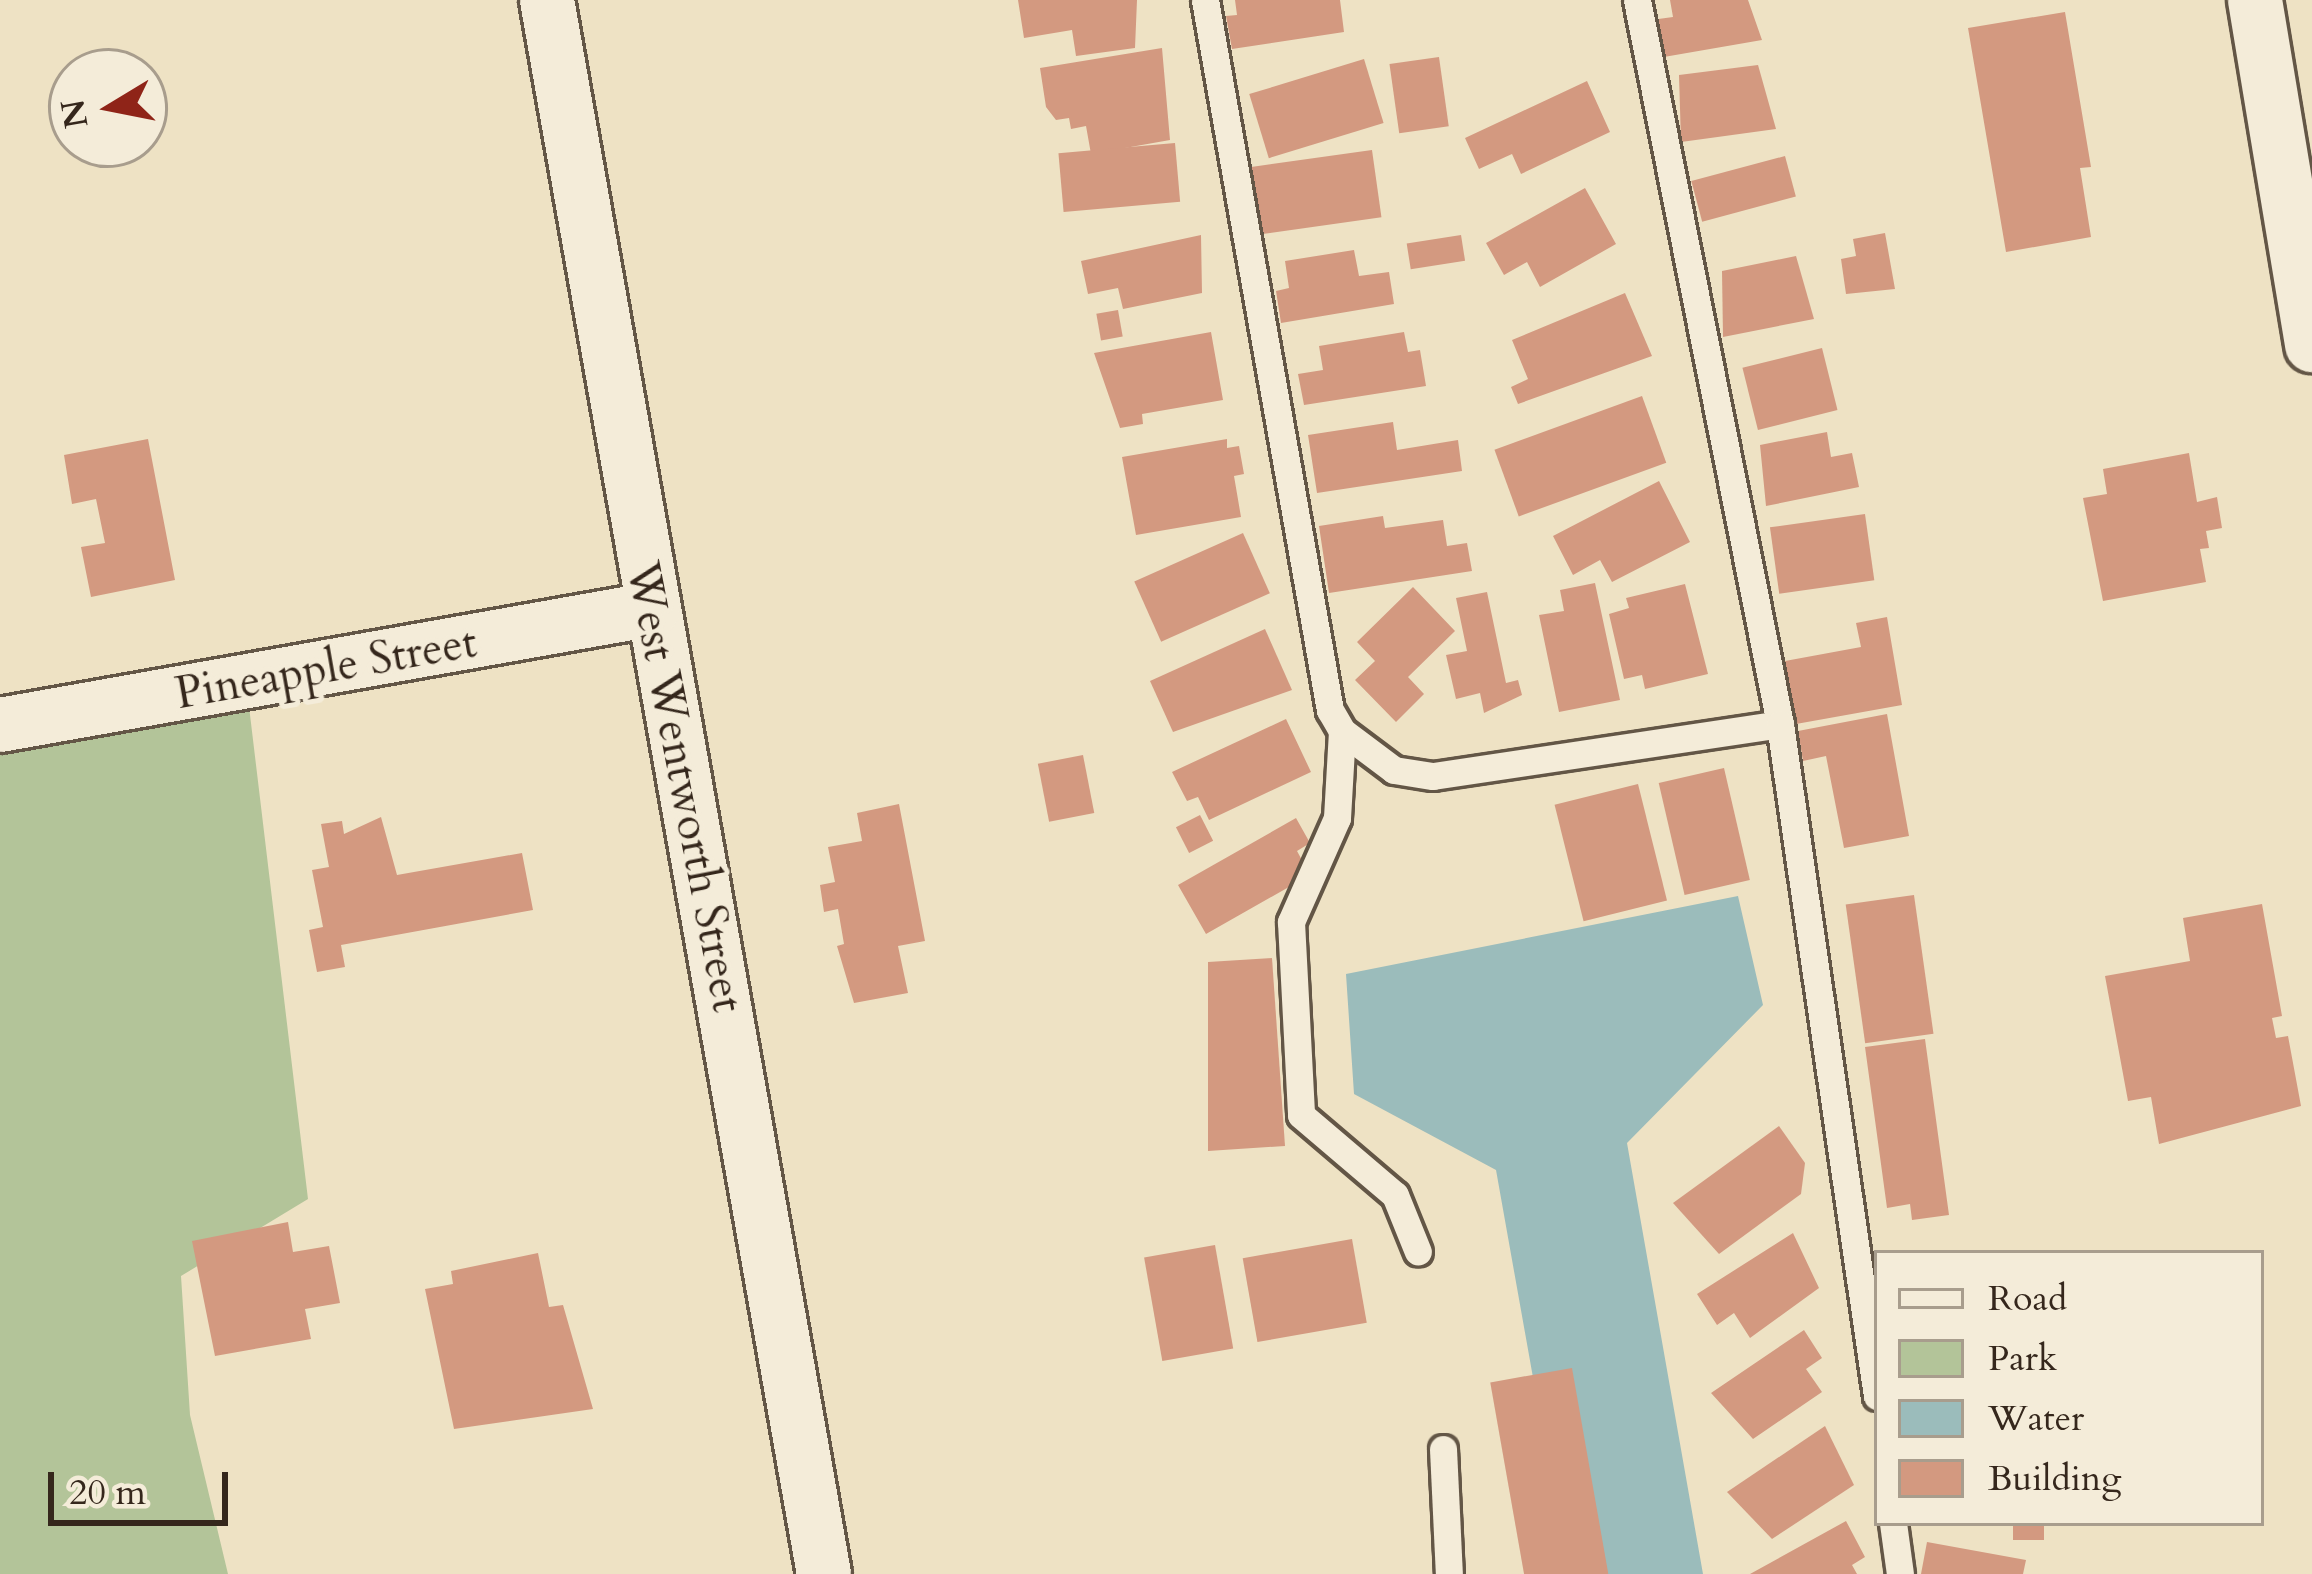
<!DOCTYPE html>
<html>
<head>
<meta charset="utf-8">
<style>
	body { margin:0 }
	#map { position:relative; width:2312px; height:1574px; overflow:hidden; background:#eee2c4; font-family:Cardo,serif }
	div>[style] { position:absolute }
	[style*='--x'] { left:calc(var(--x)*1px); top:calc(var(--y)*1px); width:calc(var(--w)*1px); rotate:calc(var(--a)*1deg) }
	.green>* { inset:0; background:#b3c499 }
	.water>* { inset:0; background:#9bbcbb }
	.building>* { inset:0; background:#d39980; transform-origin:0 0 }
	.roads { filter:drop-shadow(3px 0 #635646) drop-shadow(-3px 0 #635646) drop-shadow(0 3px #635646) drop-shadow(0 -3px #635646) }
	.lane>* { height:27px; margin:-13.5px; padding:0 13.5px; transform-origin:13.5px; border-radius:13.5px; background:#f4ecd9 }
	.street>* { height:54px; margin:-27px; padding:0 27px; transform-origin:27px; border-radius:27px; background:#f4ecd9 }
	span { translate:-50% -50%; white-space:nowrap; text-align:center; line-height:1.15; -webkit-text-stroke:10px #f4ecd9; paint-order:stroke }
	.street-label { font-size:45px; color:#35271c }
	.legend { position:absolute; left:1874px; top:1250px; width:390px; height:276px; box-sizing:border-box; background:#f4ecd9; border:3px solid #a89d8d; margin:0; padding:15px 21px; list-style:none; font-size:36px; color:#35271c }
	.legend li { display:flex; align-items:center; gap:24px; height:60px }
	.legend b { width:60px; border:3px solid #a89d8d }
	.north { position:absolute; left:48px; top:48px; width:120px; height:120px; box-sizing:border-box; background:#f4ecd9; border:3px solid #a89d8d; border-radius:50%; rotate:260deg; font-size:33px; font-weight:700; line-height:48px; text-align:center; color:#35271c }
	.north::after { content:''; display:block; margin:auto; width:42px; height:54px; background:#8f2418; clip-path:polygon(50% 0,100% 100%,50% 72%,0 100%) }
	.scale { position:absolute; left:48px; top:1472px; width:180px; height:54px; box-sizing:border-box; border:6px solid #35271c; border-top:0; padding-left:15px; font-size:36px; line-height:42px; white-space:nowrap; color:#35271c; -webkit-text-stroke:9px #f4ecd9; paint-order:stroke }
</style>
</head>
<body>
<div id="map">
	<div class="green">
		<i style="clip-path:polygon(248px 698px,308px 1199px,181px 1276px,190px 1415px,228px 1574px,0 1574px,0 737px)"></i>
	</div>
	<div class="water">
		<i style="clip-path:polygon(1738px 896px,1763px 1005px,1627px 1143px,1703px 1574px,1568px 1574px,1496px 1170px,1354px 1094px,1346px 974px)"></i>
	</div>
	<div class="building">
		<i style="clip-path:polygon(1018px 0,1137px 0,1135px 48px,1076px 56px,1072px 30px,1024px 38px)"></i>
		<i style="clip-path:polygon(1235px 0,1340px 0,1344px 32px,1232px 49px,1226px 16px,1237px 15px)"></i>
		<i style="clip-path:polygon(1670px 0,1748px 0,1762px 40px,1658px 58px,1651px 20px,1673px 17px)"></i>
		<i style="clip-path:polygon(2065px 12px,2091px 167px,2080px 168px,2091px 237px,2006px 252px,1968px 28px)"></i>
		<i style="clip-path:polygon(1162px 48px,1170px 140px,1091px 154px,1086px 126px,1071px 129px,1069px 118px,1056px 120px,1046px 107px,1040px 68px)"></i>
		<i style="left:1439px;top:57px;width:70px;height:50px;rotate:82deg"></i>
		<i style="left:1364px;top:59px;width:67px;height:120px;rotate:73deg"></i>
		<i style="clip-path:polygon(1758px 65px,1776px 129px,1681px 142px,1679px 75px)"></i>
		<i style="clip-path:polygon(1587px 81px,1610px 132px,1521px 174px,1512px 154px,1479px 169px,1465px 138px)"></i>
		<i style="left:1175px;top:143px;width:59px;height:117px;rotate:85deg"></i>
		<i style="left:1372px;top:150px;width:68px;height:122px;rotate:82deg"></i>
		<i style="left:1785px;top:156px;width:42px;height:97px;rotate:75deg"></i>
		<i style="clip-path:polygon(1585px 188px,1616px 244px,1540px 287px,1527px 262px,1504px 275px,1486px 243px)"></i>
		<i style="clip-path:polygon(1885px 233px,1895px 289px,1846px 294px,1841px 259px,1856px 256px,1853px 239px)"></i>
		<i style="clip-path:polygon(1201px 235px,1202px 293px,1123px 309px,1118px 288px,1088px 294px,1081px 261px)"></i>
		<i style="left:1461px;top:235px;width:26px;height:55px;rotate:81deg"></i>
		<i style="clip-path:polygon(1354px 250px,1359px 276px,1389px 272px,1394px 304px,1281px 323px,1276px 291px,1289px 288px,1285px 261px)"></i>
		<i style="clip-path:polygon(1796px 256px,1814px 319px,1723px 337px,1722px 271px)"></i>
		<i style="clip-path:polygon(1625px 293px,1652px 356px,1518px 404px,1511px 387px,1528px 379px,1512px 340px)"></i>
		<i style="left:1118px;top:310px;width:27px;height:22px;rotate:80deg"></i>
		<i style="clip-path:polygon(1211px 332px,1223px 400px,1142px 414px,1143px 424px,1120px 428px,1094px 353px)"></i>
		<i style="clip-path:polygon(1404px 332px,1408px 352px,1420px 350px,1426px 386px,1304px 405px,1298px 374px,1323px 370px,1319px 346px)"></i>
		<i style="left:1822px;top:348px;width:64px;height:82px;rotate:76deg"></i>
		<i style="left:1642px;top:396px;width:71px;height:157px;rotate:70deg"></i>
		<i style="clip-path:polygon(1393px 422px,1397px 450px,1458px 440px,1462px 471px,1317px 493px,1308px 435px)"></i>
		<i style="clip-path:polygon(1827px 432px,1831px 457px,1852px 453px,1859px 487px,1766px 506px,1760px 445px)"></i>
		<i style="clip-path:polygon(148px 439px,175px 580px,91px 597px,81px 547px,105px 543px,96px 499px,72px 504px,64px 455px)"></i>
		<i style="clip-path:polygon(1227px 439px,1227px 448px,1239px 446px,1244px 474px,1234px 476px,1241px 517px,1136px 535px,1122px 457px)"></i>
		<i style="clip-path:polygon(2189px 453px,2197px 502px,2217px 497px,2222px 528px,2206px 531px,2209px 548px,2200px 549px,2206px 582px,2103px 601px,2083px 498px,2107px 494px,2103px 469px)"></i>
		<i style="clip-path:polygon(1659px 481px,1690px 542px,1612px 582px,1600px 560px,1573px 575px,1553px 536px)"></i>
		<i style="left:1865px;top:514px;width:67px;height:96px;rotate:82deg"></i>
		<i style="clip-path:polygon(1383px 516px,1385px 528px,1443px 520px,1447px 546px,1467px 543px,1472px 571px,1329px 593px,1319px 526px)"></i>
		<i style="left:1243px;top:533px;width:66px;height:119px;rotate:66deg"></i>
		<i style="clip-path:polygon(1595px 583px,1620px 700px,1559px 712px,1539px 615px,1564px 611px,1560px 590px)"></i>
		<i style="clip-path:polygon(1685px 584px,1708px 674px,1645px 689px,1642px 675px,1624px 679px,1609px 614px,1629px 608px,1626px 598px)"></i>
		<i style="clip-path:polygon(1413px 587px,1455px 631px,1408px 677px,1424px 694px,1396px 722px,1355px 680px,1375px 661px,1357px 642px)"></i>
		<i style="clip-path:polygon(1487px 592px,1506px 683px,1518px 680px,1522px 695px,1484px 713px,1480px 693px,1456px 699px,1446px 655px,1467px 651px,1456px 598px)"></i>
		<i style="clip-path:polygon(1887px 617px,1902px 705px,1796px 724px,1785px 661px,1861px 647px,1856px 623px)"></i>
		<i style="clip-path:polygon(1265px 629px,1292px 690px,1173px 732px,1150px 681px)"></i>
		<i style="clip-path:polygon(1887px 714px,1909px 836px,1844px 848px,1826px 756px,1803px 761px,1798px 731px)"></i>
		<i style="clip-path:polygon(1286px 719px,1311px 772px,1209px 820px,1198px 797px,1187px 801px,1172px 772px)"></i>
		<i style="left:1083px;top:755px;width:59px;height:46px;rotate:79deg"></i>
		<i style="left:1724px;top:768px;width:115px;height:67px;rotate:77deg"></i>
		<i style="left:1638px;top:784px;width:120px;height:86px;rotate:76deg"></i>
		<i style="clip-path:polygon(899px 804px,925px 941px,898px 946px,908px 993px,854px 1003px,837px 946px,844px 944px,838px 909px,824px 912px,820px 885px,835px 882px,828px 847px,862px 841px,857px 813px)"></i>
		<i style="left:1200px;top:815px;width:29px;height:27px;rotate:63deg"></i>
		<i style="clip-path:polygon(381px 817px,397px 875px,522px 853px,533px 910px,341px 945px,345px 967px,317px 972px,309px 930px,323px 927px,312px 870px,329px 867px,321px 824px,342px 821px,344px 834px)"></i>
		<i style="clip-path:polygon(1296px 818px,1310px 843px,1297px 851px,1310px 875px,1206px 934px,1178px 885px)"></i>
		<i style="left:1914px;top:895px;width:140px;height:69px;rotate:82deg"></i>
		<i style="clip-path:polygon(2262px 904px,2282px 1016px,2272px 1018px,2276px 1038px,2288px 1036px,2301px 1106px,2159px 1144px,2151px 1097px,2128px 1101px,2105px 976px,2190px 961px,2183px 918px)"></i>
		<i style="clip-path:polygon(1272px 958px,1285px 1146px,1208px 1151px,1208px 962px)"></i>
		<i style="clip-path:polygon(1925px 1039px,1949px 1215px,1912px 1220px,1910px 1204px,1887px 1208px,1865px 1047px)"></i>
		<i style="clip-path:polygon(1779px 1126px,1805px 1163px,1801px 1194px,1719px 1254px,1673px 1203px)"></i>
		<i style="clip-path:polygon(288px 1222px,293px 1252px,329px 1246px,340px 1303px,305px 1309px,311px 1339px,215px 1356px,192px 1241px)"></i>
		<i style="clip-path:polygon(1793px 1233px,1819px 1288px,1750px 1338px,1734px 1313px,1717px 1325px,1697px 1294px)"></i>
		<i style="left:1352px;top:1239px;width:85px;height:111px;rotate:80deg"></i>
		<i style="left:1215px;top:1245px;width:105px;height:72px;rotate:80deg"></i>
		<i style="clip-path:polygon(538px 1253px,549px 1307px,563px 1305px,593px 1409px,454px 1429px,425px 1289px,453px 1284px,451px 1271px)"></i>
		<i style="clip-path:polygon(1804px 1330px,1822px 1358px,1806px 1369px,1822px 1392px,1753px 1439px,1711px 1393px)"></i>
		<i style="left:1572px;top:1368px;width:209px;height:83px;rotate:80deg"></i>
		<i style="clip-path:polygon(1825px 1426px,1854px 1485px,1772px 1539px,1727px 1492px)"></i>
		<i style="clip-path:polygon(1846px 1521px,1865px 1557px,1852px 1565px,1857px 1574px,1750px 1574px)"></i>
		<i style="left:2013px;top:1523px;width:31px;height:17px"></i>
		<i style="clip-path:polygon(1927px 1542px,2026px 1560px,2023px 1574px,1921px 1574px)"></i>
	</div>
	<div class="roads">
		<div class="lane">
			<i style="--x:1205;--y:0;--w:721;--a:80.02"></i>
			<i style="--x:1330;--y:710;--w:24;--a:60"></i>
			<i style="--x:1342;--y:731;--w:65;--a:36.9"></i>
			<i style="--x:1394;--y:770;--w:39;--a:9"></i>
			<i style="--x:1433;--y:776;--w:351;--a:-8.5"></i>
			<i style="--x:1637;--y:0;--w:738;--a:78.83"></i>
			<i style="--x:1780;--y:724;--w:679;--a:81.79"></i>
			<i style="--x:1342;--y:731;--w:87;--a:93.3"></i>
			<i style="--x:1337;--y:818;--w:114;--a:113.9"></i>
			<i style="--x:1291;--y:922;--w:193;--a:87"></i>
			<i style="--x:1301;--y:1115;--w:123;--a:40.4"></i>
			<i style="--x:1395;--y:1195;--w:61;--a:68"></i>
			<i style="--x:1443;--y:1449;--w:125;--a:87.3"></i>
			<i style="--x:1893;--y:1523;--w:51;--a:82.2"></i>
		</div>
		<div class="street">
			<i style="--x:547;--y:0;--w:1598;--a:80.02"></i>
			<i style="--x:2255;--y:0;--w:350;--a:80.6"></i>
			<i style="--x:0;--y:725;--w:663;--a:-10.07"></i>
		</div>
	</div>
	<div class="street-label">
		<span style="left:326px;top:668px;rotate:-10deg">Pineapple Street</span>
		<span style="left:685px;top:787px;rotate:79deg">West Wentworth Street</span>
	</div>
	<ul class="legend">
	<li><b style="height:15px;background:#f4ecd9"></b>Road</li>
	<li><b style="height:33px;background:#b3c499"></b>Park</li>
	<li><b style="height:33px;background:#9bbcbb"></b>Water</li>
	<li><b style="height:33px;background:#d39980"></b>Building</li>
	</ul>
	<div class="north">N</div>
	<div class="scale">20 m</div>
</div>
</body>
</html>
